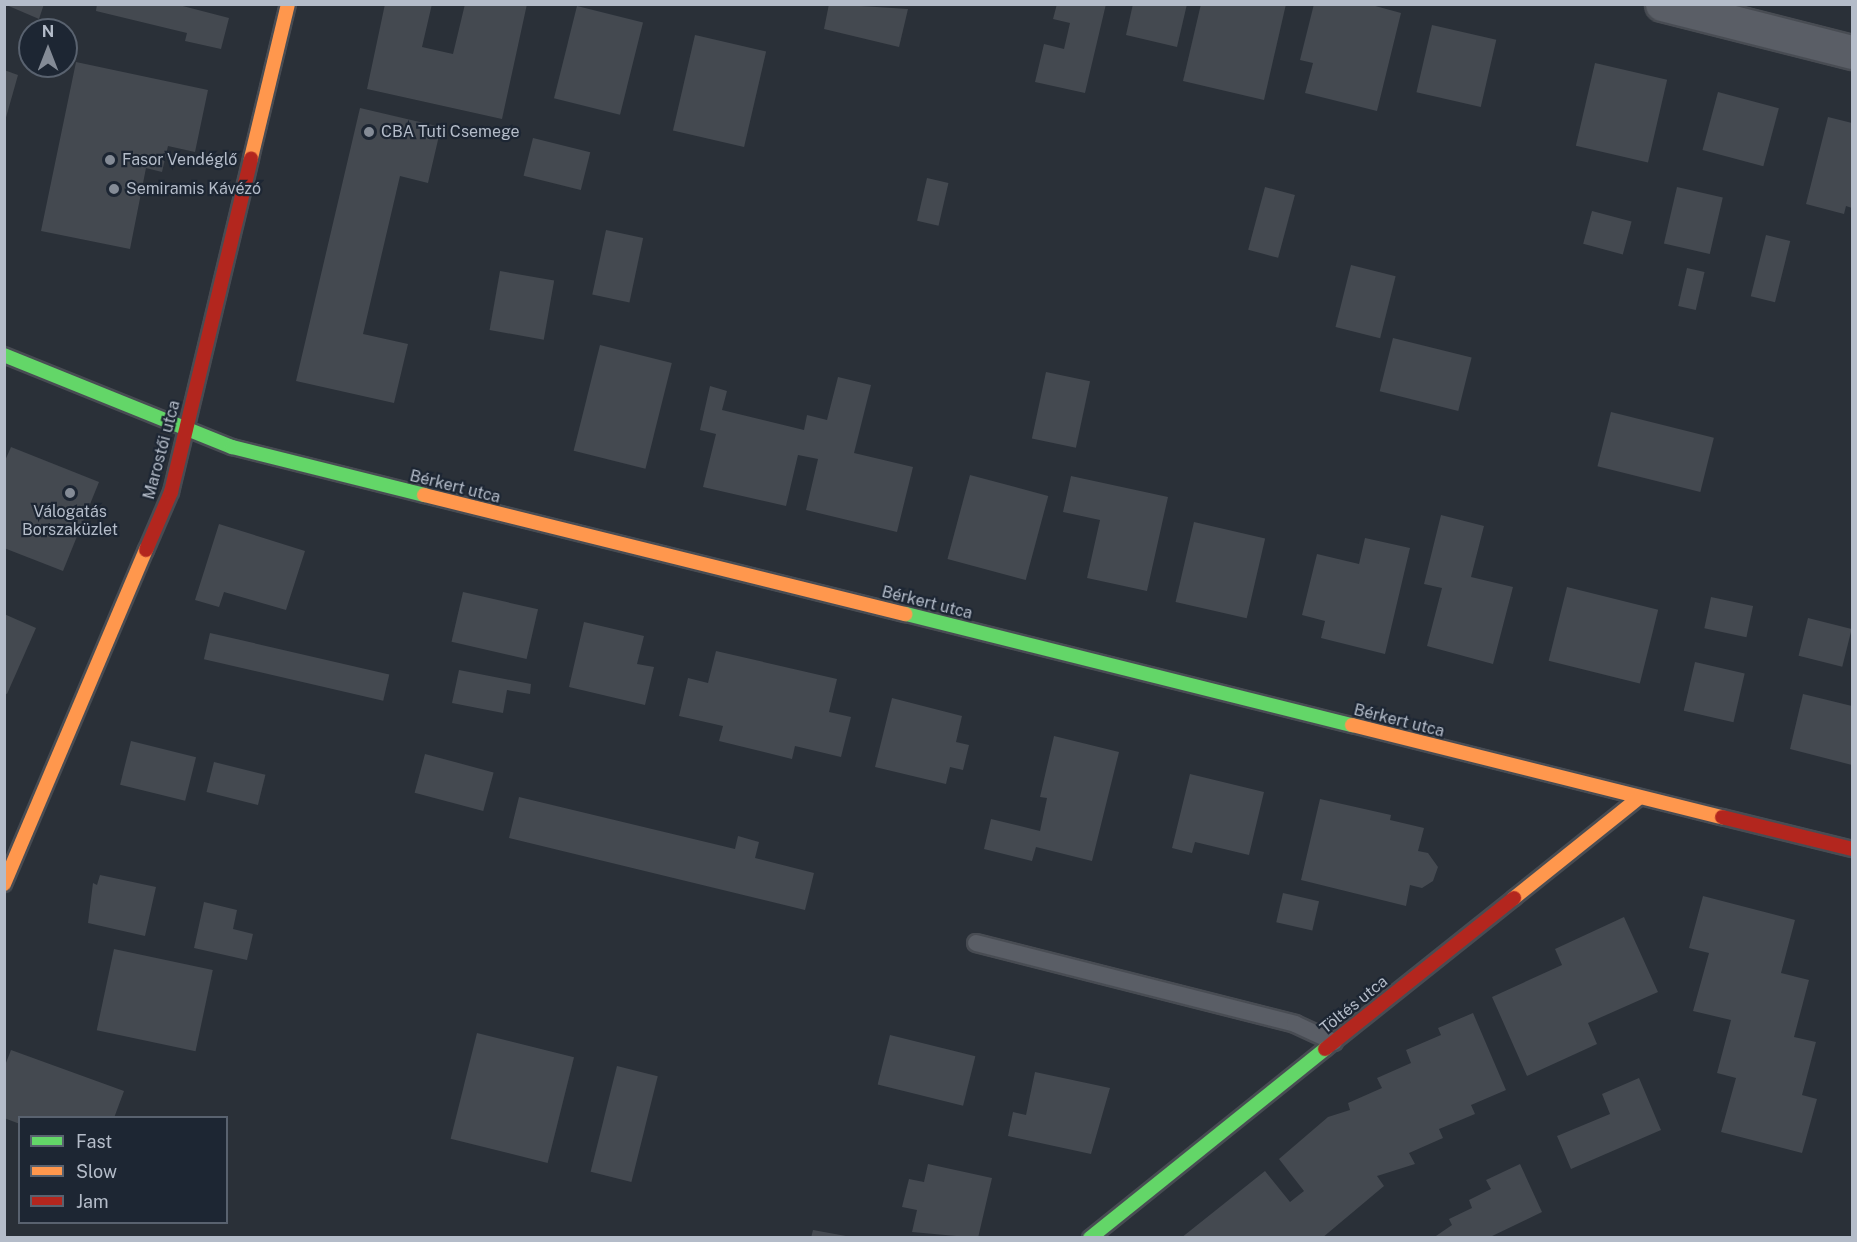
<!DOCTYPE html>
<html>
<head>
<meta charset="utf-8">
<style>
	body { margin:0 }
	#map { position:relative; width:1857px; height:1242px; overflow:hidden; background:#2a3038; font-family:"Public Sans",sans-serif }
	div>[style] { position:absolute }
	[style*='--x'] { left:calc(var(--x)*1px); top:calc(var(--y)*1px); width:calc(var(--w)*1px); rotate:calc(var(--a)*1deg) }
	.building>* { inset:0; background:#444950; transform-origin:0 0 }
	.roads { filter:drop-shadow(2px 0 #484c53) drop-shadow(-2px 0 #484c53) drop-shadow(0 2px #484c53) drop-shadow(0 -2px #484c53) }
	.lane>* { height:16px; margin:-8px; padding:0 8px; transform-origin:8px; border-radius:8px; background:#5a5e66 }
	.street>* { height:33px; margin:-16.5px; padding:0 16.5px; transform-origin:16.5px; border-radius:16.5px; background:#5a5e66 }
	.fast>* { height:14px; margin:-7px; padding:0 7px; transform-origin:7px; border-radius:7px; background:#63d668 }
	.slow>* { height:14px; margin:-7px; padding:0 7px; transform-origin:7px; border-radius:7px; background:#ff974d }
	.jam>* { height:14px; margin:-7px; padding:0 7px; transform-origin:7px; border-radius:7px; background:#b3261e }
	.dots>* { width:16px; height:16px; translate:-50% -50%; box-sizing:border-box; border:3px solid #1d2633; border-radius:50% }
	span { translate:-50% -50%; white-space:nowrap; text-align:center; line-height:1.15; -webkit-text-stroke:4.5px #1d2633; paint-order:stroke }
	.poi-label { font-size:16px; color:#b4bcc9 }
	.left { translate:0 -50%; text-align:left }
	.street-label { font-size:16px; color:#b4bcc9 }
	.frame { position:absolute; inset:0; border:6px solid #b4bcc9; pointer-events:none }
	.legend { position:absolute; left:18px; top:1116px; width:210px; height:108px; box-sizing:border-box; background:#1d2633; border:2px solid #59626f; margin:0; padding:8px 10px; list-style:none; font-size:18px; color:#b4bcc9 }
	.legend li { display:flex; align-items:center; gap:12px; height:30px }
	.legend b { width:30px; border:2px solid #59626f }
	.north { position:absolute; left:18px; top:18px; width:60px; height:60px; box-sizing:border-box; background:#1d2633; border:2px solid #59626f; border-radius:50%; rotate:0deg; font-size:16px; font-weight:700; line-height:24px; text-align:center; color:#b4bcc9 }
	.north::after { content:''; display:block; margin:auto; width:21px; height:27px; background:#848b96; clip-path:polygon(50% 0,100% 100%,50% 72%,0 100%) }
</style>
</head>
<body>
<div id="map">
	<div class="building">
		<i style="clip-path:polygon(4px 4px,44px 4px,39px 19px)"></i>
		<i style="clip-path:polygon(97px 4px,175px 4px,229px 18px,221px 49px,185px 41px,187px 33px,96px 11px)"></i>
		<i style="clip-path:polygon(385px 4px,432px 4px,422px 47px,453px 54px,465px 4px,527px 4px,502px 119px,367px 89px)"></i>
		<i style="clip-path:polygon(829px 4px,908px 9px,899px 47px,824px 29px)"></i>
		<i style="clip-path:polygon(1057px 4px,1106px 4px,1085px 93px,1035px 82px,1044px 44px,1064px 49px,1070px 23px,1053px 19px)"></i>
		<i style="clip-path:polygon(1133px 4px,1187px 4px,1177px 47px,1126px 35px)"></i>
		<i style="clip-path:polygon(1201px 4px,1286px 4px,1264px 100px,1183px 81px)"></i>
		<i style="clip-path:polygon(1314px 4px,1368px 4px,1401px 13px,1377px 111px,1305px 93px,1313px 63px,1300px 60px)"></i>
		<i style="left:577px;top:6px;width:68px;height:95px;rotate:14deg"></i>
		<i style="left:1432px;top:25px;width:66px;height:69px;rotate:13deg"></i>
		<i style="left:695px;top:35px;width:73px;height:98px;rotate:13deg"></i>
		<i style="clip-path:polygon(76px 62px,208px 90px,195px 152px,168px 146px,162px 172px,146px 168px,130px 249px,41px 231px)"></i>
		<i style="left:1595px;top:63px;width:74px;height:85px;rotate:13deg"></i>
		<i style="clip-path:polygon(4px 70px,18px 75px,5px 121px,4px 121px)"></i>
		<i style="left:1718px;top:92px;width:63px;height:60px;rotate:15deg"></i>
		<i style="clip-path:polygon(360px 108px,441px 127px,428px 183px,400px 176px,363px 334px,408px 344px,394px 403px,296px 381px)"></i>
		<i style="clip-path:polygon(1828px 117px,1852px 123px,1852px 208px,1846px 206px,1844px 214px,1806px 204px)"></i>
		<i style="left:533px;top:138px;width:59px;height:39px;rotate:14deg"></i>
		<i style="left:927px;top:178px;width:22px;height:44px;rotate:13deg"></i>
		<i style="left:1265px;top:187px;width:31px;height:65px;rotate:15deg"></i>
		<i style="left:1677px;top:187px;width:47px;height:58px;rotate:13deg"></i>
		<i style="left:1592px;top:211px;width:41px;height:34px;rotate:15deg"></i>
		<i style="left:606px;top:230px;width:38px;height:66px;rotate:12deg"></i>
		<i style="left:1766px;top:235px;width:25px;height:63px;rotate:14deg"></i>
		<i style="left:1351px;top:265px;width:46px;height:64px;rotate:14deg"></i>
		<i style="left:1687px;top:268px;width:18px;height:39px;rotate:13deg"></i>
		<i style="left:500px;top:271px;width:55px;height:60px;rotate:10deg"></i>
		<i style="left:1393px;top:338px;width:81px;height:55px;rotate:14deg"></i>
		<i style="left:600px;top:345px;width:74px;height:109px;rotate:14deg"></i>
		<i style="left:1046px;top:372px;width:45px;height:68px;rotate:12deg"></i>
		<i style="clip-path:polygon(838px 377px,871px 385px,854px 453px,913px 467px,897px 532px,806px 510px,818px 459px,798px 455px,786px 506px,703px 487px,716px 434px,700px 430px,710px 386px,727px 391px,722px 410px,804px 430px,807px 415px,827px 420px)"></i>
		<i style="left:1611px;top:412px;width:106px;height:56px;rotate:14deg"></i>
		<i style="clip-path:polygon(11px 447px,99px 482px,63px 571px,4px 548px,4px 463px)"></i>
		<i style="left:970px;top:475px;width:81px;height:87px;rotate:15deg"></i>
		<i style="clip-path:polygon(1071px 476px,1168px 497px,1147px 591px,1087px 578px,1100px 520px,1063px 512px)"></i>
		<i style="clip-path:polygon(1441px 515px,1484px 526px,1471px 577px,1513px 587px,1493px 664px,1427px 646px,1442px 588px,1424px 584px)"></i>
		<i style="left:1194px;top:522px;width:73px;height:82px;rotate:13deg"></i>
		<i style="clip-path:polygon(219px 524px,305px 551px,286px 610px,224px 592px,219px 607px,195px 600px)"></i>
		<i style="clip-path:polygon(1365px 538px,1410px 548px,1385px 654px,1321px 638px,1325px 621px,1302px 615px,1317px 554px,1359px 564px)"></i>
		<i style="left:1567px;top:587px;width:94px;height:76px;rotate:14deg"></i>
		<i style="left:463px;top:592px;width:77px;height:51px;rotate:13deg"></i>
		<i style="left:1711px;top:597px;width:43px;height:32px;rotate:12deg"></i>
		<i style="clip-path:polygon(4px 614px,36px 628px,7px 694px,4px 693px)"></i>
		<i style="left:1808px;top:618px;width:45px;height:39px;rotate:14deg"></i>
		<i style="clip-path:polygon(584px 622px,644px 636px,637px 664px,654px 667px,645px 705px,569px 687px)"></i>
		<i style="left:210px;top:633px;width:184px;height:27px;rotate:13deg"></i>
		<i style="clip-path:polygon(716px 651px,837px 679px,829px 712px,851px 717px,841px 757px,795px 746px,792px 759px,719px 741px,723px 726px,679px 716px,688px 678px,708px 683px)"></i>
		<i style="left:1695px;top:662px;width:51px;height:50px;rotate:13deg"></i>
		<i style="clip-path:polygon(459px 670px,531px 684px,530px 694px,507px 690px,503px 713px,452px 703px)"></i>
		<i style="clip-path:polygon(1803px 694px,1852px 706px,1852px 765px,1790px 749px)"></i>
		<i style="clip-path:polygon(892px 698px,962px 716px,956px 742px,969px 745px,963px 770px,950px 767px,946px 784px,875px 767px)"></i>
		<i style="clip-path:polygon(1054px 736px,1119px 752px,1092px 861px,1036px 847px,1032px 861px,984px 849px,991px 819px,1040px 831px,1047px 798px,1040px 797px)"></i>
		<i style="left:131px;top:741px;width:67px;height:45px;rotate:14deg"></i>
		<i style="left:425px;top:754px;width:71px;height:40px;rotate:15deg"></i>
		<i style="left:214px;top:762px;width:53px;height:31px;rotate:14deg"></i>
		<i style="clip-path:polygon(1190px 774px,1264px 792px,1249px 855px,1195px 842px,1192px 853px,1172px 848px)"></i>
		<i style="clip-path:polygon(519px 797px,735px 849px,738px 836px,759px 842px,755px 858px,814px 873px,805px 910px,509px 838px)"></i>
		<i style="clip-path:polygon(1320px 799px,1391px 815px,1390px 820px,1424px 828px,1418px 851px,1428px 853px,1438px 867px,1433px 881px,1422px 888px,1410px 885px,1406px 906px,1301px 880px)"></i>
		<i style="clip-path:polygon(100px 875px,156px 887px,145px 936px,88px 923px,93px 883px,97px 885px)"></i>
		<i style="left:1283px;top:893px;width:37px;height:30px;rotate:13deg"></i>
		<i style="clip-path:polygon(1703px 896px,1795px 920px,1781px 973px,1809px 980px,1794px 1037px,1816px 1042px,1802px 1095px,1817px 1099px,1802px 1153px,1721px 1132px,1736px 1078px,1717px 1073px,1731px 1020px,1693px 1011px,1709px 953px,1689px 948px)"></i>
		<i style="clip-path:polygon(204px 902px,237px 910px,233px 929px,253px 934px,247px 960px,194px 948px)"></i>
		<i style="clip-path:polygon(1624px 917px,1658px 992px,1588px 1023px,1597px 1044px,1527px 1076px,1492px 997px,1562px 965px,1555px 949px)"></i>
		<i style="left:114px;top:949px;width:101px;height:83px;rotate:12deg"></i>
		<i style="clip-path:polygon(1473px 1013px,1506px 1090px,1471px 1105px,1475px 1114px,1439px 1129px,1443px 1138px,1409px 1153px,1415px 1164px,1377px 1176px,1384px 1186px,1322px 1238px,1181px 1238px,1265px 1171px,1290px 1202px,1304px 1191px,1279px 1159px,1328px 1117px,1350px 1110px,1348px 1103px,1382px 1088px,1377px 1078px,1411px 1063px,1406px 1050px,1441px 1035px,1438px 1028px)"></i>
		<i style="left:477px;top:1033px;width:100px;height:109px;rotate:14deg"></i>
		<i style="left:890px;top:1035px;width:88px;height:51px;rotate:14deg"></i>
		<i style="clip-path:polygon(11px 1050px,124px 1091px,114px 1118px,20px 1118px,20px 1124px,4px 1118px,4px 1068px)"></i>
		<i style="left:617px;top:1066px;width:42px;height:109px;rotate:14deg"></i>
		<i style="clip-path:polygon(1035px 1072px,1110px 1088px,1091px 1154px,1008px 1136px,1013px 1112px,1026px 1115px)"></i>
		<i style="clip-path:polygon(1639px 1078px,1661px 1130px,1571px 1169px,1557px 1136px,1610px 1114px,1602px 1094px)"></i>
		<i style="clip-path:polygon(928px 1164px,992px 1178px,978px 1238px,912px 1232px,917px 1210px,902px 1207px,909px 1179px,924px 1182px)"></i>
		<i style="clip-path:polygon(1520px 1164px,1542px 1212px,1488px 1238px,1433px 1238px,1452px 1225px,1449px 1219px,1472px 1208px,1469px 1200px,1491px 1189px,1486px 1180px)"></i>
		<i style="clip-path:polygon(813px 1230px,846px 1236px,846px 1238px,811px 1238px)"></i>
	</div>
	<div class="roads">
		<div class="lane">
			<i style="--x:976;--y:943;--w:329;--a:14.2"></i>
			<i style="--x:1295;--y:1024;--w:43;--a:24.8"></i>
		</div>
		<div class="street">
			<i style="--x:1662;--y:4;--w:196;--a:14.2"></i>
		</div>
		<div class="fast">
			<i style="--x:4;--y:355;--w:246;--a:22"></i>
			<i style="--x:232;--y:447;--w:198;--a:14"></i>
			<i style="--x:906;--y:614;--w:460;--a:14"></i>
			<i style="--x:1090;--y:1238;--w:302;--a:-38.8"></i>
		</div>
		<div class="slow">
			<i style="--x:251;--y:158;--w:158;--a:-76.5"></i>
			<i style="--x:424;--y:495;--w:496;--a:13.9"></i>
			<i style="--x:1352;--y:725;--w:381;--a:14"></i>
			<i style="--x:4;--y:884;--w:363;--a:-67"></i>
			<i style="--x:1514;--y:898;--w:160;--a:-38.7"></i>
		</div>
		<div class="jam">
			<i style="--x:146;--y:550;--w:63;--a:-66.7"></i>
			<i style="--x:171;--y:492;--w:343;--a:-76.5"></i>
			<i style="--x:1722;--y:817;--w:134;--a:13.8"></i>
			<i style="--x:1325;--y:1049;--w:242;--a:-38.6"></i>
		</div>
	</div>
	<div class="dots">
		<i style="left:369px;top:132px;background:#848b96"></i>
		<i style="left:110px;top:160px;background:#848b96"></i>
		<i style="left:114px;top:189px;background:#848b96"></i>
		<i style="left:70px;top:493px;background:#848b96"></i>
	</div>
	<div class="poi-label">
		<span class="left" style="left:381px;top:132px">CBA Tuti Csemege</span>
		<span class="left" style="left:122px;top:160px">Fasor Vendéglő</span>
		<span class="left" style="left:126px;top:189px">Semiramis Kávézó</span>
		<span style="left:70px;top:521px">Válogatás<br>Borszaküzlet</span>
	</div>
	<div class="street-label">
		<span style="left:162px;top:450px;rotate:-75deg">Marostői utca</span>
		<span style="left:455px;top:487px;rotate:14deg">Bérkert utca</span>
		<span style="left:927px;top:603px;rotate:14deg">Bérkert utca</span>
		<span style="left:1399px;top:721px;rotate:14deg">Bérkert utca</span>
		<span style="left:1354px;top:1005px;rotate:-39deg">Töltés utca</span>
	</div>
	<div class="frame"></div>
	<ul class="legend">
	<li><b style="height:8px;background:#63d668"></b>Fast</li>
	<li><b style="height:8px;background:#ff974d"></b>Slow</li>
	<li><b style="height:8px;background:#b3261e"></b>Jam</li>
	</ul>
	<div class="north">N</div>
</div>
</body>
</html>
